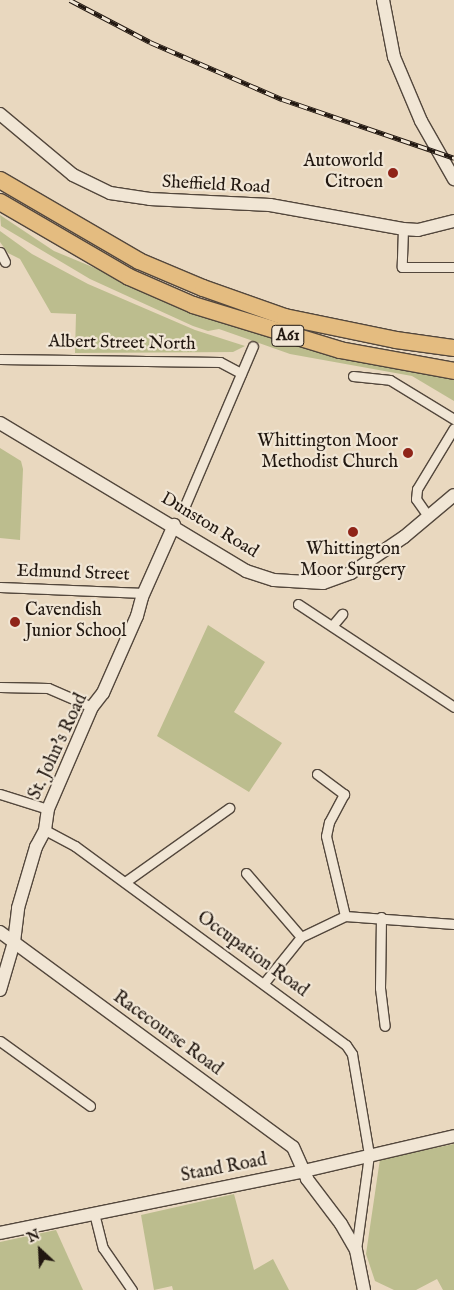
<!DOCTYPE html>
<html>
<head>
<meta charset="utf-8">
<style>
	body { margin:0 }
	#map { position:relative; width:454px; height:1290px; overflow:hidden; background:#e9d8bf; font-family:"IM FELL English",serif }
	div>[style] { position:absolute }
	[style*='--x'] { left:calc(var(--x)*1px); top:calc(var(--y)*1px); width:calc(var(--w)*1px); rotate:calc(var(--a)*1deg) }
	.green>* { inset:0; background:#bcbd8e }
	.roads { filter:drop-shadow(1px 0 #53473c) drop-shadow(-1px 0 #53473c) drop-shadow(0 1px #53473c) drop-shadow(0 -1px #53473c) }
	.street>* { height:9px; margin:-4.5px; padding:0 4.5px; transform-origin:4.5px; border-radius:4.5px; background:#f1e6d5 }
	.secondary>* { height:12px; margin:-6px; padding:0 6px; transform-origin:6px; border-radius:6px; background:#f1e6d5 }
	.highway>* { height:16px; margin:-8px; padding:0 8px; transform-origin:8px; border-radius:8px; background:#e4bc80 }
	.rail>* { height:5px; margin-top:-2.5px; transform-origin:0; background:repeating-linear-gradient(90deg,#f1e6d5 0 9px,#211710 0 18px); box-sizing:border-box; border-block:1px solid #211710 }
	.dots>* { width:14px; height:14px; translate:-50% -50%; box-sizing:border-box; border:2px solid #f1e6d5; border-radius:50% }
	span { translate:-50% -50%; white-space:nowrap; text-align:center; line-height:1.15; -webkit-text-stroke:4.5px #f1e6d5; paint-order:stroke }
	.shield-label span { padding:1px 4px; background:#f1e6d5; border:1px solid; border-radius:4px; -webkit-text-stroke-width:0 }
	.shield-label { font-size:16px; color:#211710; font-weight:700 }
	.poi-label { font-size:18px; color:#211710 }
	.right { translate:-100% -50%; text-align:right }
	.left { translate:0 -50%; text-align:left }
	.street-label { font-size:18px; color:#211710 }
	.north { position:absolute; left:15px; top:1225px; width:50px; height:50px; -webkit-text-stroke:4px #f1e6d5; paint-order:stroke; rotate:335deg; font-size:14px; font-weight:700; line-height:20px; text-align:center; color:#211710 }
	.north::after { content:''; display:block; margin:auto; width:18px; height:22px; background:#211710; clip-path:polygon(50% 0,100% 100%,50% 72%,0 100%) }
</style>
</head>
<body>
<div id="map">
	<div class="green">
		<i style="clip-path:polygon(0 215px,54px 251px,230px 324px,310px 348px,454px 378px,454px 401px,412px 376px,290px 354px,219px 329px,208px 331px,193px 326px,90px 279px,1px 226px)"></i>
		<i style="clip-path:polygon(0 231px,32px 254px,88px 284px,195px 330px,245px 346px,233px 352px,75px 353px,76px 314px,51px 313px,20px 259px,8px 253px,0 242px)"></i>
		<i style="clip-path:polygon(0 448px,21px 461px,23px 469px,20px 540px,0 538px)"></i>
		<i style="clip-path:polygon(208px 625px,265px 662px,234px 712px,282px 743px,249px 792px,157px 736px)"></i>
		<i style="clip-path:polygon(454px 1144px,454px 1290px,443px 1290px,437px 1279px,416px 1290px,394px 1290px,375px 1281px,366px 1254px,380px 1159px)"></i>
		<i style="clip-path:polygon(234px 1194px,254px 1270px,273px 1259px,289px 1290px,173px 1290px,172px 1286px,154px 1290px,141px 1215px)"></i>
		<i style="clip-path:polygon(56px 1230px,83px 1290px,0 1290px,0 1242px)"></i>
	</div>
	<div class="roads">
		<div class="street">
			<i style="--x:403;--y:229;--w:38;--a:92"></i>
			<i style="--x:402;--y:267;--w:52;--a:0"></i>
			<i style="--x:0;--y:252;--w:11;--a:63"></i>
			<i style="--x:0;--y:359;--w:220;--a:0.8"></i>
			<i style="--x:220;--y:362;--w:24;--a:28"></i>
			<i style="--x:353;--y:376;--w:37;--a:6"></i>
			<i style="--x:390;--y:380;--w:75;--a:31.4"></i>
			<i style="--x:183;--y:510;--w:178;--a:-66.9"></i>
			<i style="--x:428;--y:516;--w:21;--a:-125"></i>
			<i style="--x:416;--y:499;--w:10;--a:-84"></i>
			<i style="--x:417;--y:489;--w:71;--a:-58.8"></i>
			<i style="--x:0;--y:587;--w:144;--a:2.4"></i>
			<i style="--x:298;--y:604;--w:187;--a:33.4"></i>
			<i style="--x:332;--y:626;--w:16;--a:-50"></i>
			<i style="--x:0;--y:687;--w:48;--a:1.2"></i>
			<i style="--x:48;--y:688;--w:48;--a:23.4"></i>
			<i style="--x:317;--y:774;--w:34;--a:37"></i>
			<i style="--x:344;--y:794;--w:32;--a:118"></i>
			<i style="--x:329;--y:822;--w:14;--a:102"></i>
			<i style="--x:326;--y:836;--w:82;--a:76.6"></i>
			<i style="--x:0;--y:794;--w:50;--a:17.4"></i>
			<i style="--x:45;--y:830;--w:34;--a:28"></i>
			<i style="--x:75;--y:846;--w:336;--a:36.3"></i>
			<i style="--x:346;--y:1045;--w:11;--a:56"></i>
			<i style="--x:352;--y:1054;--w:102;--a:80.4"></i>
			<i style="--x:369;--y:1155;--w:96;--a:97.8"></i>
			<i style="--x:246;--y:873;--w:84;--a:49.3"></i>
			<i style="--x:125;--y:882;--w:128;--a:-35.4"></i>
			<i style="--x:381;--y:917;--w:71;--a:90.8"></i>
			<i style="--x:380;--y:988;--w:38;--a:83"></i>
			<i style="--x:264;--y:983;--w:59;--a:-51.2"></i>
			<i style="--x:301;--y:937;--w:49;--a:-25.5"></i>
			<i style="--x:345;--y:916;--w:109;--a:4.2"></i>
			<i style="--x:0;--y:1041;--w:111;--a:35.8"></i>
			<i style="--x:94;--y:1213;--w:36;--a:76"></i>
			<i style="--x:103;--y:1248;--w:51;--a:55.4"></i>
		</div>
		<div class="secondary">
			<i style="--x:383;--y:0;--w:58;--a:79.1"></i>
			<i style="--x:394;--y:57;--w:69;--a:67.1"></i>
			<i style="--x:421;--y:121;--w:67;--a:60.4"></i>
			<i style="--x:0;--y:114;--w:95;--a:39.9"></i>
			<i style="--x:73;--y:175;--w:41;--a:25.9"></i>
			<i style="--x:110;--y:193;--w:40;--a:8.5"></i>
			<i style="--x:150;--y:199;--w:120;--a:2.9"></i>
			<i style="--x:270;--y:205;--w:135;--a:10.2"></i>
			<i style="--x:403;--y:229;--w:15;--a:4"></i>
			<i style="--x:418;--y:230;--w:37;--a:-14"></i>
			<i style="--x:0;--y:423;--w:287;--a:31"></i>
			<i style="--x:246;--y:571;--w:29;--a:18"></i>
			<i style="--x:274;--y:580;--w:49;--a:3.5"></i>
			<i style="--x:323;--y:583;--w:30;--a:-20"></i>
			<i style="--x:351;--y:573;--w:64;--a:-34.2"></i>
			<i style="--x:404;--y:537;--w:65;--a:-40"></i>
			<i style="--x:0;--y:932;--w:363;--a:36.3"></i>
			<i style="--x:293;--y:1147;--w:35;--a:66"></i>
			<i style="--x:307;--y:1179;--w:56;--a:52.9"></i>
			<i style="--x:341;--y:1224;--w:30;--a:60"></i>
			<i style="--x:356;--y:1250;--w:41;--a:78.7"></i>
			<i style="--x:0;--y:990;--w:50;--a:-73.7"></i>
			<i style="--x:14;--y:942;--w:34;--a:-83"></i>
			<i style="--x:18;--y:908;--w:64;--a:-73.6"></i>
			<i style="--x:36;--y:847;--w:19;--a:-62"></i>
			<i style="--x:45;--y:830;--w:21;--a:-82"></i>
			<i style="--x:48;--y:809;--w:111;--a:-66.7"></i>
			<i style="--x:92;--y:707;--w:18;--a:-52"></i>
			<i style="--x:103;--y:693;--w:84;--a:-66.2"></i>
			<i style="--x:137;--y:616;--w:20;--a:-75"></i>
			<i style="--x:142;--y:597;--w:79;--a:-66"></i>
			<i style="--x:0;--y:1233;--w:310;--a:-11.5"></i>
			<i style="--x:304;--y:1171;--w:154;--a:-13.1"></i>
		</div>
		<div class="highway">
			<i style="--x:0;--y:180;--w:161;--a:30.2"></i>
			<i style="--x:139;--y:261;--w:69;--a:22.9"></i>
			<i style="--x:203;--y:288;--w:87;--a:19.5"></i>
			<i style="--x:285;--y:317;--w:113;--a:11.7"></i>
			<i style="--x:396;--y:340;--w:59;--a:7.9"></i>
			<i style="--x:0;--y:202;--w:149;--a:30.2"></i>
			<i style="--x:129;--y:277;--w:70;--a:23.6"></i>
			<i style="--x:193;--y:305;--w:154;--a:17"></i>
			<i style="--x:340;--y:350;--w:116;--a:10.4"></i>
		</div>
	</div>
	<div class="rail">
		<i style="--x:70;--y:0;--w:90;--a:27.7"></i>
		<i style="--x:150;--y:42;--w:144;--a:23.4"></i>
		<i style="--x:282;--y:99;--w:182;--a:18.9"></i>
	</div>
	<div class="dots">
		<i style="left:393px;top:173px;background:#8f2418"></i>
		<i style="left:408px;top:453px;background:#8f2418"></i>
		<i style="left:353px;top:532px;background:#8f2418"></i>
		<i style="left:15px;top:622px;background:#8f2418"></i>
	</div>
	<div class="shield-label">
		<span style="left:288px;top:336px">A61</span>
	</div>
	<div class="poi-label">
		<span class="right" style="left:383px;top:173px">Autoworld<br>Citroen</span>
		<span class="right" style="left:398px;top:453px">Whittington Moor<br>Methodist Church</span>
		<span style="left:353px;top:561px">Whittington<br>Moor Surgery</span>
		<span class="left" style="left:25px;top:622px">Cavendish<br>Junior School</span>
	</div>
	<div class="street-label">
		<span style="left:216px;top:186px;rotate:3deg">Sheffield Road</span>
		<span style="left:122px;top:344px;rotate:1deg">Albert Street North</span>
		<span style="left:209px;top:526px;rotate:31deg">Dunston Road</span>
		<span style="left:73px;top:574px;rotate:2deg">Edmund Street</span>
		<span style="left:59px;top:747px;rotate:-65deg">St. John's Road</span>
		<span style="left:252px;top:955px;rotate:36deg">Occupation Road</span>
		<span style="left:167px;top:1034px;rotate:36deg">Racecourse Road</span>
		<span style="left:224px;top:1169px;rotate:-11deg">Stand Road</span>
	</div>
	<div class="north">N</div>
</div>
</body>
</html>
